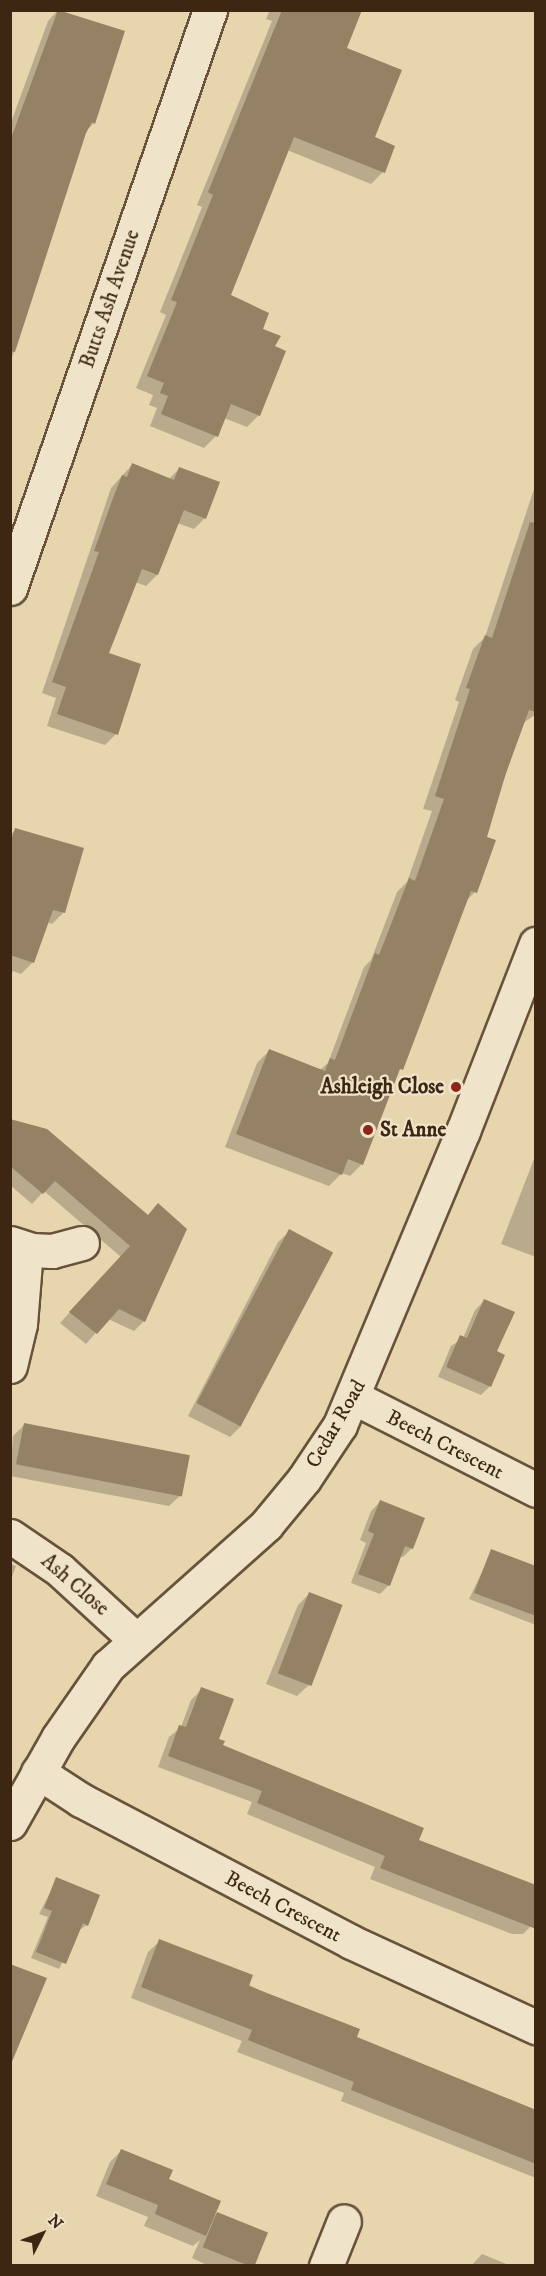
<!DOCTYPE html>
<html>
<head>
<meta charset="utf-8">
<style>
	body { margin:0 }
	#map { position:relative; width:546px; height:2276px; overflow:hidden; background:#e7d5ae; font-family:"IM FELL DW Pica",serif }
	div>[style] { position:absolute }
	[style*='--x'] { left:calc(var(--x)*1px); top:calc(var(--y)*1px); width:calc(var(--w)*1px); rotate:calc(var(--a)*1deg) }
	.shadow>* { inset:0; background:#0003 }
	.building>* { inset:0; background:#958164; transform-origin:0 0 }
	.roads { filter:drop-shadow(2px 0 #68523a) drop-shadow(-2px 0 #68523a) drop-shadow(0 2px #68523a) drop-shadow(0 -2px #68523a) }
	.minor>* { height:33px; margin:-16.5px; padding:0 16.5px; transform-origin:16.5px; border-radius:16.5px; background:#efe4ca }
	.dots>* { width:16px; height:16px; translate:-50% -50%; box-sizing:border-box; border:3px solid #efe4ca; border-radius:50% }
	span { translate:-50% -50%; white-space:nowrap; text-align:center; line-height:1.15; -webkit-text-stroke:4.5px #efe4ca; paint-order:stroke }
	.street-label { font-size:21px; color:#3d2713 }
	.poi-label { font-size:21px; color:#3d2713; font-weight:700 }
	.right { translate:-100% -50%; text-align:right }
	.left { translate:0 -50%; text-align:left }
	.frame { position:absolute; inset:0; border:12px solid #3d2713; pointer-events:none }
	.north { position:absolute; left:12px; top:2204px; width:60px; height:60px; -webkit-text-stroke:4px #efe4ca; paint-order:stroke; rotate:48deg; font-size:16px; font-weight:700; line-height:24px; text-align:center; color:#3d2713 }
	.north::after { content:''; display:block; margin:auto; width:21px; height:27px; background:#3d2713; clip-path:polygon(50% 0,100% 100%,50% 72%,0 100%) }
</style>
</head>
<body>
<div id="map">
	<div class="shadow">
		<i style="clip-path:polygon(58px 10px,123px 32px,94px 123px,85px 132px,10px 364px,10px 125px,48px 21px)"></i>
		<i style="clip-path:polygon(270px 10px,360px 10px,346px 49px,383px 172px,371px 184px,287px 150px,230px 296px,273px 347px,259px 415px,247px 427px,224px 418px,216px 436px,204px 448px,150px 426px,157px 408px,149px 405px,153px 395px,136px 388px,166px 315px,160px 312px,202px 207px,197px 205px,272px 21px,266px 19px)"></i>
		<i style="clip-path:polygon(132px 465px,169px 479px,180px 468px,205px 518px,194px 529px,177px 523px,157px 575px,146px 586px,135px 582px,107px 654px,116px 734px,105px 745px,47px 726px,56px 698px,42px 693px,111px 488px)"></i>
		<i style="clip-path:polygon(536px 483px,536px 714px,522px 724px,485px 838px,475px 892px,465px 902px,362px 1164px,350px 1176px,342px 1173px,329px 1186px,225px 1147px,257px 1063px,269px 1051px,320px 1070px,328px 1063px,364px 967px,371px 960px,397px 892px,407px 882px,432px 811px,423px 809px,459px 702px,455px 700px,473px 649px,485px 637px)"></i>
		<i style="clip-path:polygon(16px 830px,64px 912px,52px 924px,47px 922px,32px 963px,21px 974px,13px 971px,10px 978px,10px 835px)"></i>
		<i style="clip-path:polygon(10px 1121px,147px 1216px,144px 1321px,134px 1331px,108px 1319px,86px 1344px,60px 1323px,121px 1257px,44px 1191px,32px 1204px,10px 1185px)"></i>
		<i style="clip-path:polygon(536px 1154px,536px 1257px,501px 1244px)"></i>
		<i style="clip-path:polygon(290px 1231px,241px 1426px,230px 1437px,188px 1416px,278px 1242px)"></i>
		<i style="clip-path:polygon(484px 1301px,490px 1386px,481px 1395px,438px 1377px,451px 1346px,463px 1338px,475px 1310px)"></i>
		<i style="clip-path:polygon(24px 1425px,181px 1495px,169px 1506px,10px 1476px,13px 1436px)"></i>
		<i style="clip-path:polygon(380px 1502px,412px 1548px,403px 1557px,400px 1556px,389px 1585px,380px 1594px,351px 1583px,366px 1543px,360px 1540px,371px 1511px)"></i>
		<i style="clip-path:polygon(492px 1551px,536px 1568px,536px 1625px,469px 1599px)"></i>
		<i style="clip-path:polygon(10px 1564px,16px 1566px,10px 1582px)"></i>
		<i style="clip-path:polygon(310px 1593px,309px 1685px,297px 1696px,266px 1684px,298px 1605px)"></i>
		<i style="clip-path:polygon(202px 1689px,221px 1746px,417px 1841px,534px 1923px,523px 1934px,512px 1934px,370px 1879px,375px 1867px,247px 1814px,252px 1802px,158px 1767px,169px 1737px,181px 1727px,191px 1700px)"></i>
		<i style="clip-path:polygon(57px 1879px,87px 1925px,79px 1930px,59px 1969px,31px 1958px,48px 1917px,39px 1914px)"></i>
		<i style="clip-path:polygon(160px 1941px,355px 2037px,536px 2110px,536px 2178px,341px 2101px,344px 2093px,237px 2052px,242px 2041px,131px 1998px,148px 1952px)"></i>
		<i style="clip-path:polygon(122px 2150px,167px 2180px,212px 2219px,217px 2213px,266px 2234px,254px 2266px,209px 2266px,192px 2258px,200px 2240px,193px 2246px,144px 2226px,148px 2217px,96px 2196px,110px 2162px)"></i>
		<i style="clip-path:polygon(482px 2254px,511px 2266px,471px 2266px)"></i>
	</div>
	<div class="building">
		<i style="clip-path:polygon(58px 10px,125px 31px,95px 124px,92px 122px,86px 133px,15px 352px,10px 351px,10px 141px)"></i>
		<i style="clip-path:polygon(282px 10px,362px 10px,347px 48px,402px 70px,375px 137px,395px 146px,385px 173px,294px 137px,231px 295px,269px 313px,263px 329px,281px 336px,275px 346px,286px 351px,260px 416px,231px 404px,218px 437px,161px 414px,168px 396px,160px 393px,164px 383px,147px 376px,177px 302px,171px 300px,213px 195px,208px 192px)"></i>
		<i style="clip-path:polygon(132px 463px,174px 480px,179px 467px,220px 482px,206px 519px,184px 510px,158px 575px,142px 569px,109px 653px,141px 664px,118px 735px,57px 714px,66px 687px,52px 682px,99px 552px,94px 551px,112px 501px,122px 475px,127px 477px)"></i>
		<i style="clip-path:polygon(530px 522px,536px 523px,536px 712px,529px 710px,505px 776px,487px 837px,496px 840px,477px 893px,471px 891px,403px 1070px,400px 1069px,363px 1165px,348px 1159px,342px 1175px,236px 1134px,269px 1049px,325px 1071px,330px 1058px,335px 1060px,375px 953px,379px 955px,409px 878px,415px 881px,444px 799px,435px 796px,470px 689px,466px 688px,485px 635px,492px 638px)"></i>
		<i style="clip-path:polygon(15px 828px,84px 848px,65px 913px,53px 910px,34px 963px,10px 955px,10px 844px)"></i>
		<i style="clip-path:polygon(10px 1119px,47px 1129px,148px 1215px,158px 1203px,187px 1229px,145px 1322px,119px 1309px,97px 1334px,69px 1312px,130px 1246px,55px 1181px,43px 1194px,10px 1166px)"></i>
		<i style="left:289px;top:1229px;width:50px;height:197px;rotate:28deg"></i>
		<i style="clip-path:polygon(484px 1299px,515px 1312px,497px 1351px,505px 1355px,491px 1387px,446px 1367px,460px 1335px,467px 1338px)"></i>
		<i style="left:24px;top:1423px;width:169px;height:42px;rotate:11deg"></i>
		<i style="clip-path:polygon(380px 1500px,425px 1518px,413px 1549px,405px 1546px,390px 1586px,358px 1574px,374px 1534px,368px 1531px)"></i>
		<i style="clip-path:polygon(491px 1549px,536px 1566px,536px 1616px,474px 1593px)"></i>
		<i style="left:309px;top:1592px;width:36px;height:87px;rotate:21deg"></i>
		<i style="clip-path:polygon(201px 1687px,234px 1699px,219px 1739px,225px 1741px,223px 1745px,424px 1828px,419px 1840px,536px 1885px,536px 1929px,380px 1868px,385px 1856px,257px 1803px,262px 1791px,168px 1756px,179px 1725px,186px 1727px)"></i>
		<i style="clip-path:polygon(56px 1877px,100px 1895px,88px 1926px,83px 1923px,66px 1964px,36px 1952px,52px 1911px,44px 1908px)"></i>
		<i style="clip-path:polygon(159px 1939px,253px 1975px,249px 1986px,360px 2029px,357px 2037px,536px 2110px,536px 2164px,351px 2090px,354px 2082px,248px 2040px,252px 2030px,141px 1987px)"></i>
		<i style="clip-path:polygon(10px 1964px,47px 1978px,11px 2064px,10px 2064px)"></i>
		<i style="clip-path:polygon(121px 2149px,173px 2170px,169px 2179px,221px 2201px,206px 2236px,155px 2214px,158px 2205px,106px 2184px)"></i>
		<i style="left:217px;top:2212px;width:55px;height:38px;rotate:22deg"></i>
	</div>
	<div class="roads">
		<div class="minor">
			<i style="--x:10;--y:588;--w:612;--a:-70.91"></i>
			<i style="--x:10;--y:1243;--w:22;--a:18"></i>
			<i style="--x:31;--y:1250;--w:21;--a:3"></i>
			<i style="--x:52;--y:1251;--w:31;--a:-15"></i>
			<i style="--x:10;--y:1366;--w:43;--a:-76.6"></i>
			<i style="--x:20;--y:1324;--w:75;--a:-85.4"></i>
			<i style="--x:355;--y:1398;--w:203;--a:26.9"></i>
			<i style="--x:10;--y:1536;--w:60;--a:34.2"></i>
			<i style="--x:60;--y:1570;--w:102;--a:42.6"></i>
			<i style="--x:38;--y:1772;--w:51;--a:33.1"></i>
			<i style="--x:81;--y:1800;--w:305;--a:27.7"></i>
			<i style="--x:351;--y:1942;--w:204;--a:24.7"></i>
			<i style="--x:10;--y:1823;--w:98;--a:-60.5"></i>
			<i style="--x:58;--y:1738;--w:88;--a:-55.2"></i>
			<i style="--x:108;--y:1666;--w:212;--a:-41.7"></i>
			<i style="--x:266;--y:1525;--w:60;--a:-50.4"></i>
			<i style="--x:304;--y:1479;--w:65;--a:-56.3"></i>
			<i style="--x:340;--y:1425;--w:319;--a:-67.3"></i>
			<i style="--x:463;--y:1131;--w:201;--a:-68.7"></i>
			<i style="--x:326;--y:2266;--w:48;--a:-68.2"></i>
		</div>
	</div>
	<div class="dots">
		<i style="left:456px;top:1087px;background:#8f2418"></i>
		<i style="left:368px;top:1130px;background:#8f2418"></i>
	</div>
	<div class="street-label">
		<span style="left:110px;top:299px;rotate:-71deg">Butts Ash Avenue</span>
		<span style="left:336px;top:1424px;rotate:-60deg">Cedar Road</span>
		<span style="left:445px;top:1445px;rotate:27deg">Beech Crescent</span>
		<span style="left:75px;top:1585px;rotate:41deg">Ash Close</span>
		<span style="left:283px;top:1907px;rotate:28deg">Beech Crescent</span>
	</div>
	<div class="poi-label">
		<span class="right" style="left:444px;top:1087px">Ashleigh Close</span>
		<span class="left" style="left:380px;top:1130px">St Anne</span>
	</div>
	<div class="frame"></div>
	<div class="north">N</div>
</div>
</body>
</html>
